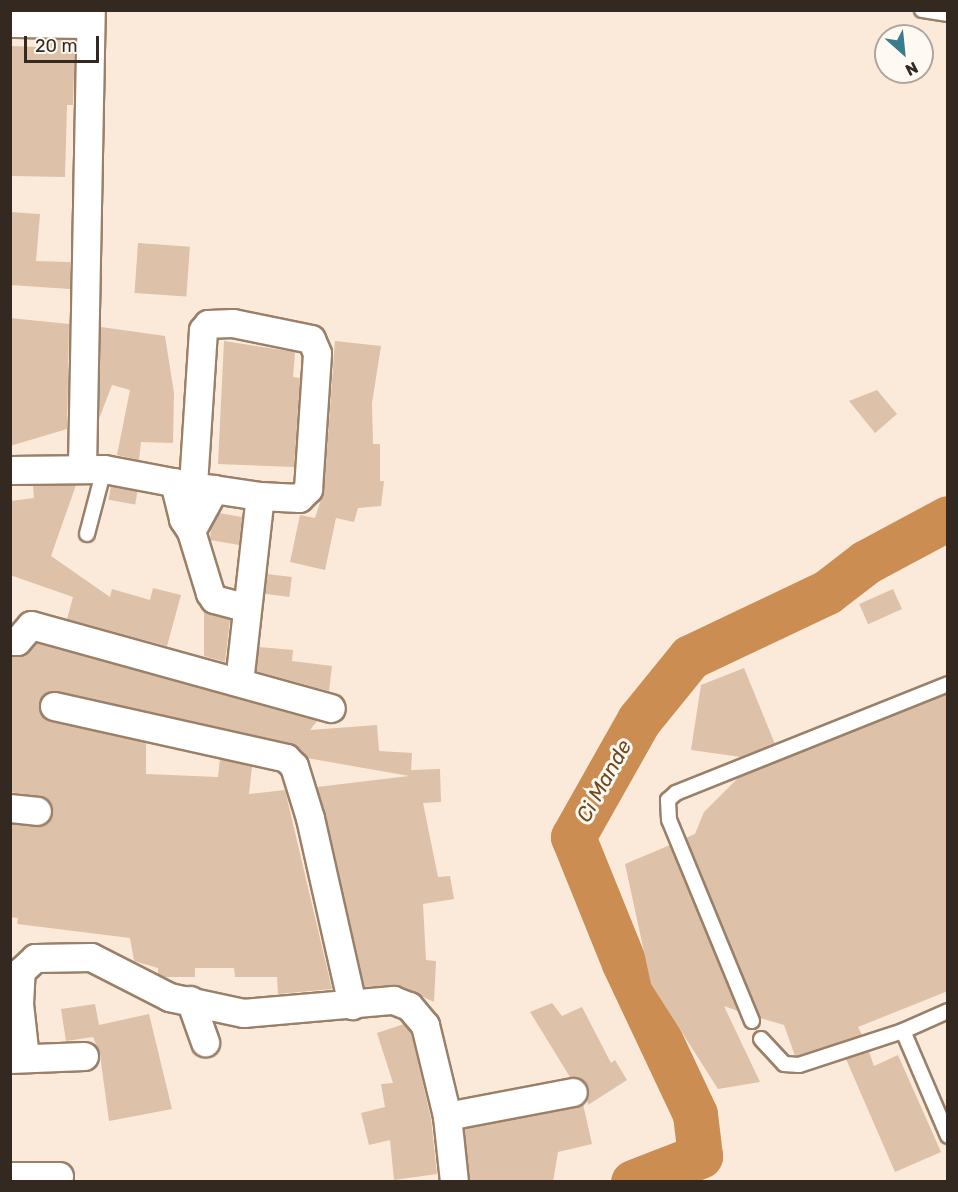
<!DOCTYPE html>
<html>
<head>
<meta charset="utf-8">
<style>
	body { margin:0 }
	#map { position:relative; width:958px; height:1192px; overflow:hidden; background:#fbeada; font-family:Rubik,sans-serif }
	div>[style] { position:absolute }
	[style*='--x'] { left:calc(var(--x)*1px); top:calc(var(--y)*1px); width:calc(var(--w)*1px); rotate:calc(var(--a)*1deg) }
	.river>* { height:45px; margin:-22.5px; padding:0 22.5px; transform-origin:22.5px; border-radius:22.5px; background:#cb8d51 }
	.building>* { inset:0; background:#ddc1a8; transform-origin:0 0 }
	.roads { filter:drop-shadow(2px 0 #9a8069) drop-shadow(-2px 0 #9a8069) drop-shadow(0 2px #9a8069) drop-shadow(0 -2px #9a8069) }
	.lane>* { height:14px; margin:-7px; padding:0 7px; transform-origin:7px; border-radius:7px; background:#fff }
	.street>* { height:27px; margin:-13.5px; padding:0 13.5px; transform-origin:13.5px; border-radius:13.5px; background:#fff }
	span { translate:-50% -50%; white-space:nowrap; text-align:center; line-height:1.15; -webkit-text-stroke:6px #fff9f4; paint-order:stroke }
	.water-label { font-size:21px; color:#72471b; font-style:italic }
	.frame { position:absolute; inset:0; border:12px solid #342920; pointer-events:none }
	.north { position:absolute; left:874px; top:24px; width:60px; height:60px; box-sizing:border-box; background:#fff9f4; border:2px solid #aea69f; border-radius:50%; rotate:153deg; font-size:16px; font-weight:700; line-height:24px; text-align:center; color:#342920 }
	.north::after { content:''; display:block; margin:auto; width:21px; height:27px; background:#397d8c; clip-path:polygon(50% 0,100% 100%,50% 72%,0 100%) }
	.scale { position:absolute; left:24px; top:36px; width:75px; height:27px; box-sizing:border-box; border:3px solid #342920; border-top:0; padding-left:8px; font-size:18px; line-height:21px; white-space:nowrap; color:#342920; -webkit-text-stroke:4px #fff9f4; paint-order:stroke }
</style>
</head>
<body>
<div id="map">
	<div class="river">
		<i style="--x:633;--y:1182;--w:72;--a:-21.2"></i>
		<i style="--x:700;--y:1156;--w:42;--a:-96.8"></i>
		<i style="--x:695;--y:1114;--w:167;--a:-115.2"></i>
		<i style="--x:624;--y:963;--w:136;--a:-112"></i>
		<i style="--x:573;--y:837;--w:134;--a:-60.6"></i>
		<i style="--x:639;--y:720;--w:81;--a:-51"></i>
		<i style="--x:690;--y:657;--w:152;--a:-25.4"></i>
		<i style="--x:827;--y:592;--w:49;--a:-37.6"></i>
		<i style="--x:866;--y:562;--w:93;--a:-28.2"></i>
	</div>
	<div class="building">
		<i style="clip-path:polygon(39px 40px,75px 40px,73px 105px,67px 105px,65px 177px,10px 176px,10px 46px,39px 47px)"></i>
		<i style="clip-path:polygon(10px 212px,40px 214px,36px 261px,70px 262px,70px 289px,10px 285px)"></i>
		<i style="left:138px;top:243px;width:52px;height:50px;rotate:4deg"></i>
		<i style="clip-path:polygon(10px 318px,69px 324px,67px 429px,10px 446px)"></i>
		<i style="clip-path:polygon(101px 327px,165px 336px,174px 393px,173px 443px,141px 442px,139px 460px,117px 455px,130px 390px,112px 385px,99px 419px)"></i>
		<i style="clip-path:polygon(224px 341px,295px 352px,293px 377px,300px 378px,294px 467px,218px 464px)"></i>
		<i style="clip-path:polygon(335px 341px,381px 346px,372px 403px,373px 444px,380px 444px,380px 481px,384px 481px,381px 506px,358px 508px,354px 522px,336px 518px,325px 570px,290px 562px,300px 515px,315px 518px,324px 490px)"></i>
		<i style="clip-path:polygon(877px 390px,897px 414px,875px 433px,849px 401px)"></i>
		<i style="clip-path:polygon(76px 485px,51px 556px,110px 597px,112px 589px,150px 600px,153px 588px,181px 595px,167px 646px,67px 619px,73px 597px,10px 575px,10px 501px,34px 498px,33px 486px)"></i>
		<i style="left:111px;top:486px;width:27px;height:14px;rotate:10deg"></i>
		<i style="clip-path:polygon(219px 513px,242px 517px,239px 545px,210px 540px,211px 527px)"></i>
		<i style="left:267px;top:574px;width:25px;height:20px;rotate:7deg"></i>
		<i style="left:893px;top:589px;width:22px;height:37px;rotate:66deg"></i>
		<i style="clip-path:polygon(204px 611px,230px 620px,225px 662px,204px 656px)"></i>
		<i style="clip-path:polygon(36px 643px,317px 721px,310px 730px,377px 725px,379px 751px,412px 753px,411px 770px,440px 769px,441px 802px,423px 803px,438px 877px,450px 876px,454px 899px,423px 904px,426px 960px,436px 961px,434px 1002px,398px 985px,364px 987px,317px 787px,409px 776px,307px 758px,289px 743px,57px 691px,42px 696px,39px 710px,43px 717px,146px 743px,146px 774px,218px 777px,220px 759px,252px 766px,249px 794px,285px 790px,332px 989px,278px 994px,277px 977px,235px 977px,234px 968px,195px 968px,195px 977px,164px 977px,158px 974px,158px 968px,134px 961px,130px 938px,17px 924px,18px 918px,10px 917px,10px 824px,43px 826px,53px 812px,46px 798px,10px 792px,10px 657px,24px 655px)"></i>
		<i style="clip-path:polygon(259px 647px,293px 650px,292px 661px,332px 666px,329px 691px,256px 671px)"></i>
		<i style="clip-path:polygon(744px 668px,775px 744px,741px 757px,691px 750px,701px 685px)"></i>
		<i style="clip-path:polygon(948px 694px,948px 991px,858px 1027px,862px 1035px,795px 1056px,784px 1025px,760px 1018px,686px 838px,695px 834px,704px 812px,739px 777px)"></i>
		<i style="clip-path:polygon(670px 845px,738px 1011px,724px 1006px,760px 1082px,718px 1089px,651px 984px,625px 864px)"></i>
		<i style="clip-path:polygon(552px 1003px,562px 1016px,582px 1007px,611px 1063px,615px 1060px,627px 1080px,588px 1105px,585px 1082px,570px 1077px,530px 1012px)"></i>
		<i style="clip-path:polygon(95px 1004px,99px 1025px,149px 1014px,172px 1109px,109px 1121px,100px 1055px,93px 1037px,66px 1041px,61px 1009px)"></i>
		<i style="clip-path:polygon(404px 1024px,411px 1032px,431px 1119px,437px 1174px,394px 1180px,390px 1140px,369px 1145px,361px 1113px,385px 1107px,381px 1084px,393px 1083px,377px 1033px)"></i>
		<i style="clip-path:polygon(869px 1052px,874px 1066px,898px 1055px,941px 1152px,895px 1172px,846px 1059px)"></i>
		<i style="clip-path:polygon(583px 1104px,592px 1144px,558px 1152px,553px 1182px,470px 1182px,464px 1129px)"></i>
	</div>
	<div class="roads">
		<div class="lane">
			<i style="--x:922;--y:10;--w:26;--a:9"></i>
			<i style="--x:87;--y:534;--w:67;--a:-75.3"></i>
			<i style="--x:752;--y:1021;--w:217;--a:-112.4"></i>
			<i style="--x:669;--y:820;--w:20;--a:-93"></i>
			<i style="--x:668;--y:800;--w:11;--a:-41"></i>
			<i style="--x:676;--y:793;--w:293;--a:-21.8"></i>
			<i style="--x:903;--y:1031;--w:114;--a:66.8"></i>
			<i style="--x:761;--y:1039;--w:34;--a:47"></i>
			<i style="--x:784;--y:1064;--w:15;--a:4"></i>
			<i style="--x:799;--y:1065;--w:109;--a:-18.1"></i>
			<i style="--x:903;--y:1031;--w:49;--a:-24"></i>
		</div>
		<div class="street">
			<i style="--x:10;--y:23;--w:80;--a:0.7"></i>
			<i style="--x:82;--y:467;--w:457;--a:-88.9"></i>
			<i style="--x:10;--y:470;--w:94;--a:-0.6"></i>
			<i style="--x:104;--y:469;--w:91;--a:10.8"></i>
			<i style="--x:193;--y:486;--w:68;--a:8.5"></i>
			<i style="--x:260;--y:496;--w:39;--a:3"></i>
			<i style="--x:299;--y:498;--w:13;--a:-45"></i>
			<i style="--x:308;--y:489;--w:136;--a:-86.2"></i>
			<i style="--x:317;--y:353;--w:15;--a:-113"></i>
			<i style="--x:311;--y:339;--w:80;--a:-168.4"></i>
			<i style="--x:233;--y:323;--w:25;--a:178"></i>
			<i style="--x:208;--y:324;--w:8;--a:130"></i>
			<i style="--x:203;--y:330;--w:156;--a:93.7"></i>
			<i style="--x:174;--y:482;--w:38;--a:76"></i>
			<i style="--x:183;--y:519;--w:14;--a:56"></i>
			<i style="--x:191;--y:531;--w:65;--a:73"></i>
			<i style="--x:210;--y:593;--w:7;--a:56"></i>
			<i style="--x:214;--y:599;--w:34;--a:15"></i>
			<i style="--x:191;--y:531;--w:48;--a:-61.3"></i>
			<i style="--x:10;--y:641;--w:7;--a:0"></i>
			<i style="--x:17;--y:641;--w:21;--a:-49"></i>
			<i style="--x:31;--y:625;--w:311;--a:15.5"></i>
			<i style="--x:239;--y:682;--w:187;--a:-83.6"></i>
			<i style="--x:54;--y:706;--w:238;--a:12.6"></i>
			<i style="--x:286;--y:758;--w:11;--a:45"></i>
			<i style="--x:294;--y:766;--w:54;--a:72.9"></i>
			<i style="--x:310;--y:818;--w:192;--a:77.3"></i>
			<i style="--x:10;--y:808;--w:27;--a:6"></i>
			<i style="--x:190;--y:1000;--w:45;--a:70.3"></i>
			<i style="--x:25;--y:1058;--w:54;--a:-96.3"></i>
			<i style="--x:19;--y:1004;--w:33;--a:-87"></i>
			<i style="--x:21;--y:971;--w:19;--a:-43"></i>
			<i style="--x:35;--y:958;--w:56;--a:-1"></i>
			<i style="--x:91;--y:957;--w:88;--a:27.1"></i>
			<i style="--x:169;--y:997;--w:76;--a:12.2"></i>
			<i style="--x:243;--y:1013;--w:151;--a:-5"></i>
			<i style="--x:393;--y:1000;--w:17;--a:21"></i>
			<i style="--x:409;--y:1006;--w:25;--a:50"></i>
			<i style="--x:425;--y:1025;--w:94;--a:76.4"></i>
			<i style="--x:447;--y:1116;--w:66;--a:83.9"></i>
			<i style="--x:10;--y:1059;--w:74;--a:-2.3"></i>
			<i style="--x:447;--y:1116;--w:128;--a:-10.8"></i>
			<i style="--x:10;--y:1176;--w:49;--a:0"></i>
		</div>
	</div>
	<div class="water-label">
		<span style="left:604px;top:781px;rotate:-61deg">Ci Mande</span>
	</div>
	<div class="frame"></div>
	<div class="north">N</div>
	<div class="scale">20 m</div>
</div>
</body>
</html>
